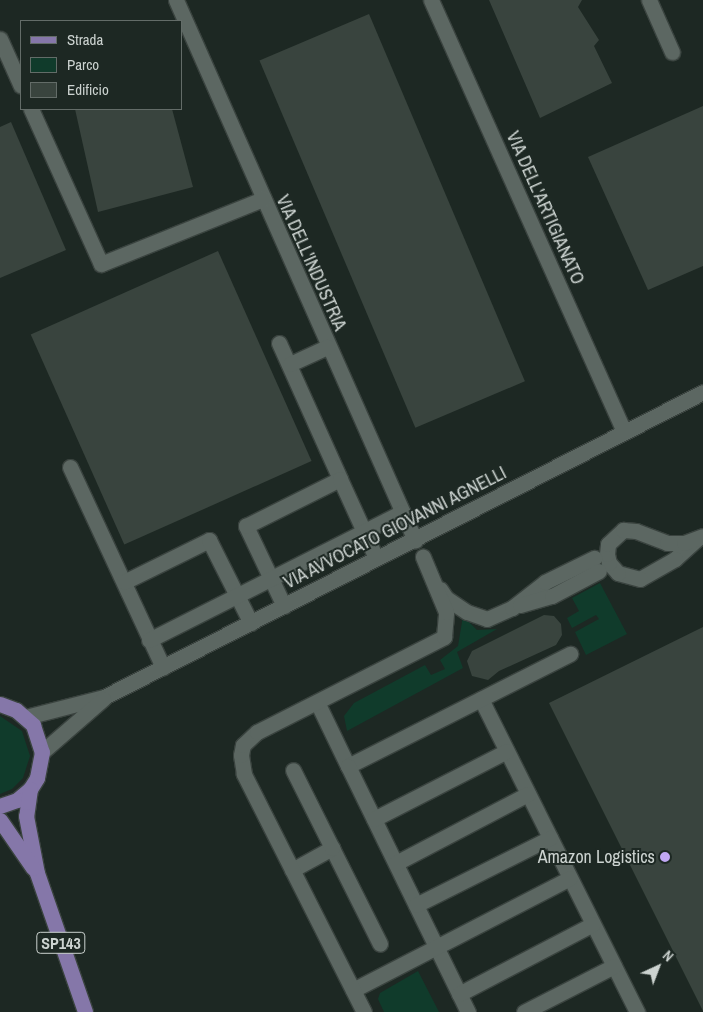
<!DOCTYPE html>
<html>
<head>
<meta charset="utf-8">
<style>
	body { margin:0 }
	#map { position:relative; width:703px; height:1012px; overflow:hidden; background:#1d2823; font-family:"Archivo Narrow",sans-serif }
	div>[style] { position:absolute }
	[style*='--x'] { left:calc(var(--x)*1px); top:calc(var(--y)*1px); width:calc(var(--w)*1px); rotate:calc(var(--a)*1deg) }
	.green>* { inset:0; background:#103b2b }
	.building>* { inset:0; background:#39443e; transform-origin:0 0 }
	.roads { filter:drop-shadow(1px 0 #3a433f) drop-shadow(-1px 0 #3a433f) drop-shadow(0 1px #3a433f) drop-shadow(0 -1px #3a433f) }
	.minor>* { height:15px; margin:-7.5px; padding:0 7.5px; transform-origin:7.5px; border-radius:7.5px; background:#5c6762 }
	.major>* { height:15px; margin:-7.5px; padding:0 7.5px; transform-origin:7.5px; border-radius:7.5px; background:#8577a9 }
	.dots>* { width:14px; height:14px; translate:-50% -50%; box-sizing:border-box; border:2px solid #1d2823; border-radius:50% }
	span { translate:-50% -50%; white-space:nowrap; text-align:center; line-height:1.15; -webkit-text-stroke:4px #1d2823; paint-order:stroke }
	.shield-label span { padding:1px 4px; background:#1d2823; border:1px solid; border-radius:4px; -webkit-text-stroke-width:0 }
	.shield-label { font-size:16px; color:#ccd3d0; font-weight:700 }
	.street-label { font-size:18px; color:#ccd3d0 }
	.poi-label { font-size:18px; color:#ccd3d0 }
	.right { translate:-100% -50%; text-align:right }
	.legend { position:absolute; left:20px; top:20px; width:162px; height:90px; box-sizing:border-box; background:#1d2823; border:1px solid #636c68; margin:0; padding:6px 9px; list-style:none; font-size:15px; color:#ccd3d0 }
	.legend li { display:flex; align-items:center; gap:10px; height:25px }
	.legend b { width:25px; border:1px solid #636c68 }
	.north { position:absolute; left:633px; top:942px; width:50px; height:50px; -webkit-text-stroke:4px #1d2823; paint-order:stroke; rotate:43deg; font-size:14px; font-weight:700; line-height:20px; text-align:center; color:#ccd3d0 }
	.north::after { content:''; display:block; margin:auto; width:18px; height:22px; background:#ccd3d0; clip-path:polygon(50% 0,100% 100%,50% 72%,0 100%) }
</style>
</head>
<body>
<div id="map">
	<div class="green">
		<i style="clip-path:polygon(600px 583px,627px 634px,586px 655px,575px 632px,599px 619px,596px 615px,572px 628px,567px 618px,579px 611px,572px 598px)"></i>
		<i style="clip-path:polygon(463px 616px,477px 630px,497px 629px,457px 652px,463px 668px,347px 731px,344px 716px,354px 703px,425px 665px,431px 675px,445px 669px,440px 660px,458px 646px)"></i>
		<i style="clip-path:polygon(0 716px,22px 731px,30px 756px,23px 778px,12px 789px,0 794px)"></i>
		<i style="clip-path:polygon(418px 971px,439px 1012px,384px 1012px,378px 999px,380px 993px)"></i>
	</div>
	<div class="building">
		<i style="clip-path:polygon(489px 0,582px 0,578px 7px,599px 40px,594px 46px,612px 83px,540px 118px)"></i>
		<i style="left:369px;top:14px;width:399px;height:119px;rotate:67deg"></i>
		<i style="clip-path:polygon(703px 106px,703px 266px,648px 290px,588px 157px)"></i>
		<i style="clip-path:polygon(75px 109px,172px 109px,193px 187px,98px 212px)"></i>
		<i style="clip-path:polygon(11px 122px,66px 250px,0 278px,0 127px)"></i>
		<i style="left:218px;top:251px;width:230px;height:205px;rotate:66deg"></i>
		<i style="clip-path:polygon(544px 615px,554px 616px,561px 624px,562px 635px,556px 645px,499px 671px,488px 680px,472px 676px,467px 661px,472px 651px)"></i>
		<i style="clip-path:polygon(703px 627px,703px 1011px,549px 703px)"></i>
	</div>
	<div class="roads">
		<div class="minor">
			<i style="--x:176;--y:0;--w:591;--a:66.13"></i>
			<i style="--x:431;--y:0;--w:473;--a:65.9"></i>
			<i style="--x:649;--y:0;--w:57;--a:66.1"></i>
			<i style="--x:0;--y:39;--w:51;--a:65.9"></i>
			<i style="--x:31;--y:109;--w:170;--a:65.7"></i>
			<i style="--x:101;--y:264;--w:175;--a:-21.9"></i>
			<i style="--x:279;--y:343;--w:149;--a:65.8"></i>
			<i style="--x:290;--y:364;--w:41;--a:-24.7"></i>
			<i style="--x:70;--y:467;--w:221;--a:65.1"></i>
			<i style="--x:697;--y:539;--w:30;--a:138"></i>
			<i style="--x:675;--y:559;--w:40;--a:150.3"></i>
			<i style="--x:640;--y:579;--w:23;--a:-165"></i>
			<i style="--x:618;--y:573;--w:13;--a:-132"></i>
			<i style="--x:609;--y:563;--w:9;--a:-103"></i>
			<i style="--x:607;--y:554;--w:10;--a:-84"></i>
			<i style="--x:608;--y:544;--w:21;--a:-43"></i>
			<i style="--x:623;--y:530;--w:13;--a:4"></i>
			<i style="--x:636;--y:531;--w:33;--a:21"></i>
			<i style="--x:667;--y:543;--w:17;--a:0"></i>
			<i style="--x:684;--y:543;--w:20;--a:-20"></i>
			<i style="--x:124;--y:582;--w:95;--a:-26.3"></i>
			<i style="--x:209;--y:540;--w:93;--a:63.2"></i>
			<i style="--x:440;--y:589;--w:11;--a:56"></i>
			<i style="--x:446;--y:598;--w:25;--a:34"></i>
			<i style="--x:467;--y:612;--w:21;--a:19"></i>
			<i style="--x:487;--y:619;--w:27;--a:-24"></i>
			<i style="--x:512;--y:608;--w:42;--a:-38.2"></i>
			<i style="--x:545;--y:582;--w:55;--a:-26.1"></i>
			<i style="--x:520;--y:605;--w:33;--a:-16"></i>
			<i style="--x:552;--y:596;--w:53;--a:-28"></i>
			<i style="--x:284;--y:606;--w:89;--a:-115.4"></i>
			<i style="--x:246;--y:526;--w:105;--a:-26.6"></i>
			<i style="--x:340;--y:479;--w:87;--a:65.5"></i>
			<i style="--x:149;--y:640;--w:284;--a:-26.8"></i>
			<i style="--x:481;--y:699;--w:350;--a:63.5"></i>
			<i style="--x:317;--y:702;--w:71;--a:64.2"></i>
			<i style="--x:348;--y:766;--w:249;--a:-26.8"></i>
			<i style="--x:26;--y:717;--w:81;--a:-14.4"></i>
			<i style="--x:104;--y:697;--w:672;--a:-26.98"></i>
			<i style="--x:42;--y:752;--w:81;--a:-41"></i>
			<i style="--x:348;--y:766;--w:274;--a:64"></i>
			<i style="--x:374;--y:819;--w:149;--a:-27.1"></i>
			<i style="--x:332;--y:848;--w:107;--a:63.4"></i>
			<i style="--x:396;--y:863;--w:149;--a:-27.6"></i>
			<i style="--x:292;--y:870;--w:46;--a:-28.8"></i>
			<i style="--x:332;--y:848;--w:87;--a:-116.6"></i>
			<i style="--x:416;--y:905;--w:150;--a:-26.6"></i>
			<i style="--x:353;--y:990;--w:244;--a:-27.3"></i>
			<i style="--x:459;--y:994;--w:151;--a:-27.6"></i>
			<i style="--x:364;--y:1012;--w:267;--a:-116.8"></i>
			<i style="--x:244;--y:774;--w:19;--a:-99"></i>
			<i style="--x:241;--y:755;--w:10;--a:-79"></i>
			<i style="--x:243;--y:745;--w:19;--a:-43"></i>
			<i style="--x:257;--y:732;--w:210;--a:-26.9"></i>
			<i style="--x:444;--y:637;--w:25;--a:-85"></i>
			<i style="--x:446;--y:612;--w:60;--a:-112.7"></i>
			<i style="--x:524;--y:1012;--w:101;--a:-27.1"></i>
		</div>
		<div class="major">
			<i style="--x:0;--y:704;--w:17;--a:21"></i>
			<i style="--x:16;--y:710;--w:23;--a:41"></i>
			<i style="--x:33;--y:725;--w:28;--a:72"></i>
			<i style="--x:42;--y:752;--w:26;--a:101"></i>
			<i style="--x:37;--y:778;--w:13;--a:122"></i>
			<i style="--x:30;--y:789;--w:17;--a:140"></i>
			<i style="--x:17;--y:800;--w:18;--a:161"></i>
			<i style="--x:30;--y:789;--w:27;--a:98"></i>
			<i style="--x:26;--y:816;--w:58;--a:79.1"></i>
			<i style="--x:37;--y:873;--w:147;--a:70.9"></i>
			<i style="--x:0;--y:820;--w:58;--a:55.5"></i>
		</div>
	</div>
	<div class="dots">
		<i style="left:665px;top:857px;background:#c1a8f3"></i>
	</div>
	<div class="shield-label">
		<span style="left:61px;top:943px">SP143</span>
	</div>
	<div class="street-label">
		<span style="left:545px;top:208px;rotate:66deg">VIA DELL'ARTIGIANATO</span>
		<span style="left:311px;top:263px;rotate:66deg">VIA DELL'INDUSTRIA</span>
		<span style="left:395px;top:528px;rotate:-27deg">VIA AVVOCATO GIOVANNI AGNELLI</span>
	</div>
	<div class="poi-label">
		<span class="right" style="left:655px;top:857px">Amazon Logistics</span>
	</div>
	<ul class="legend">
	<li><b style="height:6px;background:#8577a9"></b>Strada</li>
	<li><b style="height:14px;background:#103b2b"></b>Parco</li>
	<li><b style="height:14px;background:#39443e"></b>Edificio</li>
	</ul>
	<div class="north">N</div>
</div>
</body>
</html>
